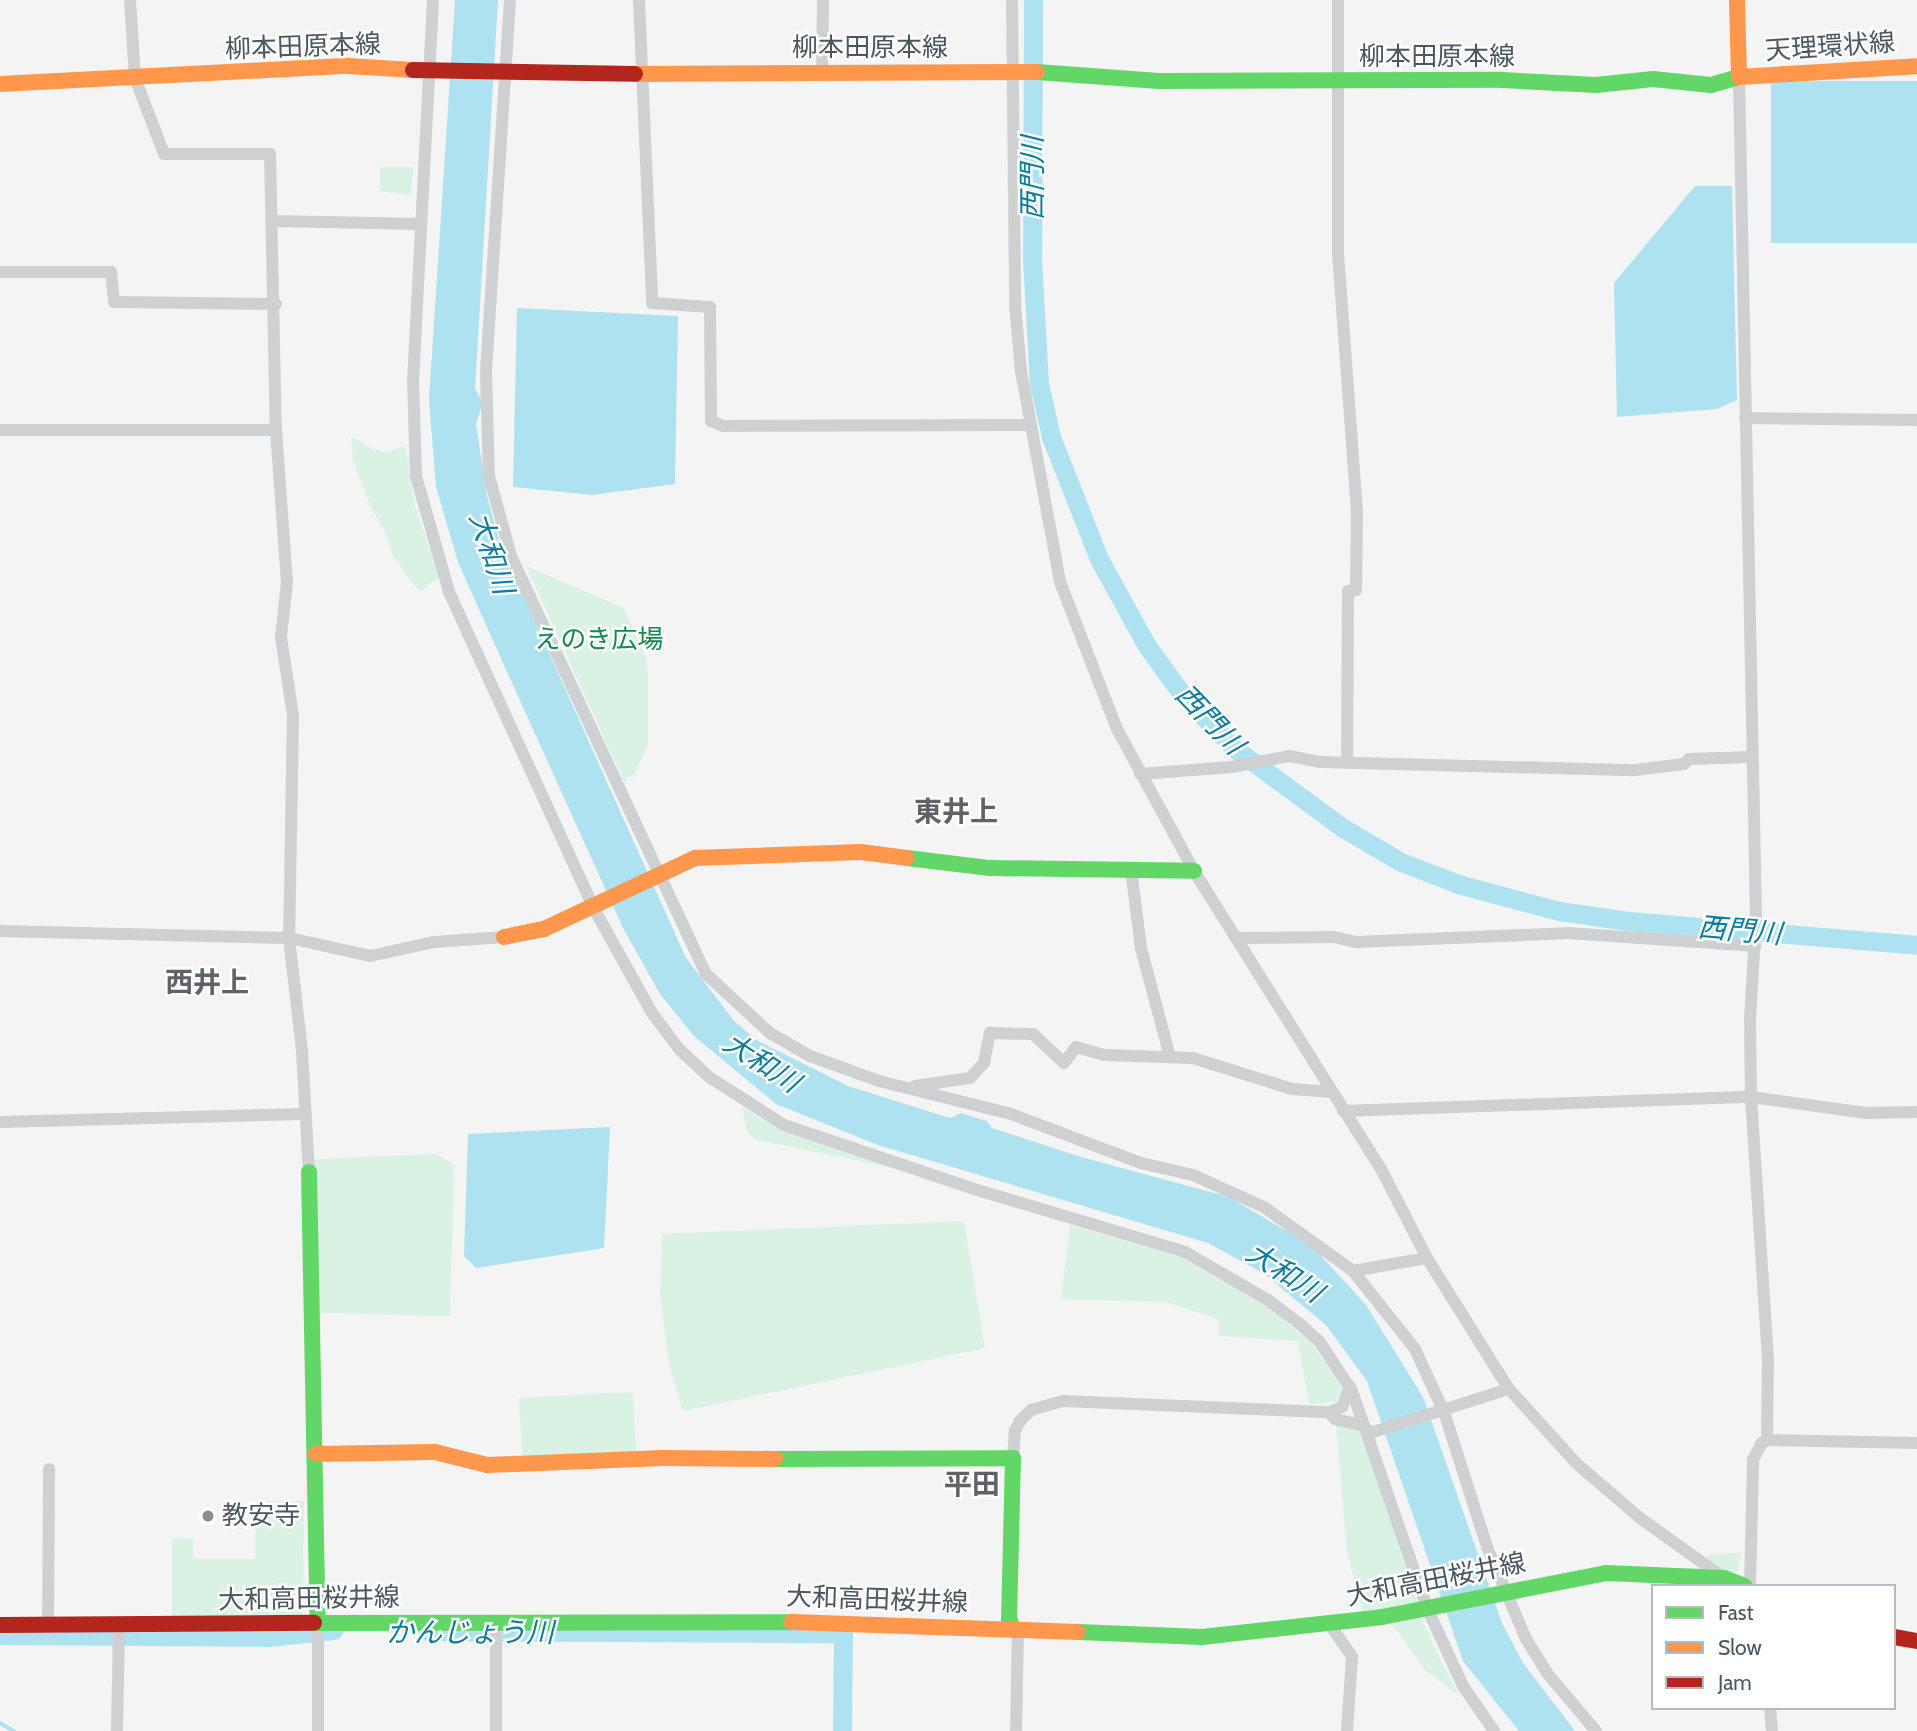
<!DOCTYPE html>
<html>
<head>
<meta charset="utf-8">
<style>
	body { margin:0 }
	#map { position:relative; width:1917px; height:1731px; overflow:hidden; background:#f4f4f4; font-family:Cabin,"Noto Sans JP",sans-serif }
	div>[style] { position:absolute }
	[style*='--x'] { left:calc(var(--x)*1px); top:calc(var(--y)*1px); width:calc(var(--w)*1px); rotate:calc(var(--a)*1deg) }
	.green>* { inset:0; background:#d9f2e3; transform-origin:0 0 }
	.water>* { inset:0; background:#aee2f0; transform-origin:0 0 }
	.stream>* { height:3.5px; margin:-1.75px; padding:0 1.75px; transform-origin:1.75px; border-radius:1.75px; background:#aee2f0 }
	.river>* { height:19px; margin:-9.5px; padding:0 9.5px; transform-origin:9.5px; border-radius:9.5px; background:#aee2f0 }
	.street>* { height:12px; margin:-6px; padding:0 6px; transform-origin:6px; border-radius:6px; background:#ced0d2 }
	.fast>* { height:16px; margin:-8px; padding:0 8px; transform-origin:8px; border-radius:8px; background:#63d668 }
	.slow>* { height:16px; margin:-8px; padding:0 8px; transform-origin:8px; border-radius:8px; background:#ff974d }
	.jam>* { height:16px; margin:-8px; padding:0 8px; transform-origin:8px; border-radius:8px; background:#b3261e }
	.dots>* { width:19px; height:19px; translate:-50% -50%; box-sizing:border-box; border:4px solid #fff; border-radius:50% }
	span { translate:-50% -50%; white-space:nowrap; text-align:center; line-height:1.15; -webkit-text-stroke:5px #fff; paint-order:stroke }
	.street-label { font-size:26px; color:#4a5661 }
	.park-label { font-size:26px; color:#17864f }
	.poi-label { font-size:26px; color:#4a5661 }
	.left { translate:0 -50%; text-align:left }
	.water-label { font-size:28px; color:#0c7c9b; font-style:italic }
	.neighbourhood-label { font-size:28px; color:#5f6368; font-weight:700 }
	.legend { position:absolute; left:1651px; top:1584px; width:245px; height:126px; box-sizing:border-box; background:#fff; border:2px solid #b7bbc0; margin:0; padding:9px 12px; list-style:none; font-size:21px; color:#4a5661 }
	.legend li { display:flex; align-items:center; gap:14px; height:35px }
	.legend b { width:35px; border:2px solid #b7bbc0 }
</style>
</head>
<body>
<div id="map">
	<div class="green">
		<i style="clip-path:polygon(380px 167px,413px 167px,411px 195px,380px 191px)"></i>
		<i style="clip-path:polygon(351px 436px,373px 450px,389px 452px,405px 446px,415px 506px,439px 577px,420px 592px,394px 558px,385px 531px,370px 506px,353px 460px)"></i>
		<i style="clip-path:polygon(526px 566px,624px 608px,646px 658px,648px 675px,648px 744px,633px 777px,626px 777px,626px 786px)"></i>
		<i style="clip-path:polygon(742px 1107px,775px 1126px,898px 1169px,754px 1139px,747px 1131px)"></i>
		<i style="clip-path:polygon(437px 1154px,454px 1165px,450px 1316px,318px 1313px,315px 1159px)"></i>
		<i style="clip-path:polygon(964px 1221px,985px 1348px,683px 1411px,669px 1364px,660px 1295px,662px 1234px)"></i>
		<i style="clip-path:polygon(1070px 1225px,1181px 1257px,1268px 1307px,1311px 1342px,1343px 1389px,1336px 1402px,1309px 1404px,1298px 1341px,1219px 1336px,1219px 1319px,1167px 1302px,1061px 1299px)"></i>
		<i style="left:633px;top:1392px;width:59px;height:114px;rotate:87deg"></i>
		<i style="clip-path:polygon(1336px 1425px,1361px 1430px,1419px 1601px,1363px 1613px,1347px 1552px)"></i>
		<i style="clip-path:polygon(256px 1501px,304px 1501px,303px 1619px,172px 1619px,172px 1538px,193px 1539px,193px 1559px,255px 1559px)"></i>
		<i style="clip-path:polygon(1741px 1553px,1738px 1571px,1730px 1574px,1712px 1564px,1706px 1555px)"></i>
		<i style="clip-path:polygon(1420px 1615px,1444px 1667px,1460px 1696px,1425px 1670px,1389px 1620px)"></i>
	</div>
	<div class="water">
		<i style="clip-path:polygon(455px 0,498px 0,475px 389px,483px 402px,476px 424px,487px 496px,500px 544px,686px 958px,734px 1021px,758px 1041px,848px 1086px,950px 1118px,961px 1113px,987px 1121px,992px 1128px,1081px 1157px,1229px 1197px,1312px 1246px,1366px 1305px,1423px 1397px,1502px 1623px,1523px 1663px,1575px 1731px,1519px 1731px,1463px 1661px,1367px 1381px,1326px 1325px,1263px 1273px,1208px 1243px,878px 1145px,776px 1104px,694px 1036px,660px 994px,623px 928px,494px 643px,458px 562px,436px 487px,429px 400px)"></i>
		<i style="left:1917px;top:81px;width:162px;height:146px;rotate:90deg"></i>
		<i style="clip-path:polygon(1695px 186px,1732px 186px,1737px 400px,1717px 409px,1617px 417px,1614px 283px)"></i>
		<i style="clip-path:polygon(517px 308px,678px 316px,675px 484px,592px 495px,513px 487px)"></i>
		<i style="clip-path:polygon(610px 1127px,604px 1248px,476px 1268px,464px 1256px,468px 1134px)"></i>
	</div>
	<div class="stream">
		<i style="--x:0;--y:1723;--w:16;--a:30"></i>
	</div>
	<div class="river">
		<i style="--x:1033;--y:0;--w:259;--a:90.2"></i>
		<i style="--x:1032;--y:259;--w:125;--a:86.8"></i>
		<i style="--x:1039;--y:384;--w:54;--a:77.2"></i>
		<i style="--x:1051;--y:437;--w:131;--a:68.5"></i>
		<i style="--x:1099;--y:559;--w:99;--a:61.1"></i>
		<i style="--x:1147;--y:646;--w:59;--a:53.9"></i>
		<i style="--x:1182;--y:694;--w:75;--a:46.1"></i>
		<i style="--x:1234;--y:748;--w:135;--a:36.3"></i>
		<i style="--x:1343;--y:828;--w:67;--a:30.4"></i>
		<i style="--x:1401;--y:862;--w:61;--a:21.1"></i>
		<i style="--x:1458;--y:884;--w:105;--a:15"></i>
		<i style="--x:1559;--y:911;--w:70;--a:8.2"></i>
		<i style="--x:1628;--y:921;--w:290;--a:4.7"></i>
		<i style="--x:427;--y:1631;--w:416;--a:0.3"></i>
		<i style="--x:843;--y:1633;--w:98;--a:90.6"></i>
		<i style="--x:0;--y:1635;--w:269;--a:0.4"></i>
		<i style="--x:269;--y:1637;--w:65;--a:-6.1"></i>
	</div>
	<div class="street">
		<i style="--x:130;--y:0;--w:78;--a:86.3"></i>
		<i style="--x:135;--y:78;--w:81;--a:69.1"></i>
		<i style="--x:164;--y:154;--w:106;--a:0"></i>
		<i style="--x:270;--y:154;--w:276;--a:88.8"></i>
		<i style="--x:276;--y:430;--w:152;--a:85.9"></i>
		<i style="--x:287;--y:582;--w:55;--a:96.2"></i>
		<i style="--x:281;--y:637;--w:79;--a:81.3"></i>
		<i style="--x:293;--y:715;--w:223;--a:91"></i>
		<i style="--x:289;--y:938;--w:114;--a:83.4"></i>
		<i style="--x:302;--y:1051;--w:121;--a:86.7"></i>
		<i style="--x:433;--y:0;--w:378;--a:93"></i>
		<i style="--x:413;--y:377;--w:99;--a:88.3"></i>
		<i style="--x:416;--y:476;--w:121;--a:74.1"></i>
		<i style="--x:449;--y:592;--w:346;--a:65.4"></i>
		<i style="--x:593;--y:907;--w:121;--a:60.9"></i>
		<i style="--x:652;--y:1013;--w:45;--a:53.1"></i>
		<i style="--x:679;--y:1049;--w:41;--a:43"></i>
		<i style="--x:709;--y:1077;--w:89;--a:32.6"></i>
		<i style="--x:784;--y:1125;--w:200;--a:18.6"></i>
		<i style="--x:974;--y:1189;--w:220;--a:16.6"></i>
		<i style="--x:1185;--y:1252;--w:96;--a:30"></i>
		<i style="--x:1268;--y:1300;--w:40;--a:37"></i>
		<i style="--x:1300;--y:1324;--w:25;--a:42"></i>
		<i style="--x:1319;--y:1341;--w:60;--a:56.6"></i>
		<i style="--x:1352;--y:1391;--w:230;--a:70.9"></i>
		<i style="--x:1427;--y:1608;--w:86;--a:65.2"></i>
		<i style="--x:1463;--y:1686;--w:55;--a:55.4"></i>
		<i style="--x:510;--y:0;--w:372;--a:93.7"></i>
		<i style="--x:486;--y:371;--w:105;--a:88.4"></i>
		<i style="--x:489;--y:476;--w:83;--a:74.6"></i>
		<i style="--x:511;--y:556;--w:461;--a:65"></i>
		<i style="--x:706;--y:974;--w:87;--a:42.7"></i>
		<i style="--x:770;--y:1033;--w:46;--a:29.9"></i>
		<i style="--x:810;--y:1056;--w:73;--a:19.9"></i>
		<i style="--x:879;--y:1081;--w:136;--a:14"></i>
		<i style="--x:1011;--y:1114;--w:139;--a:20.7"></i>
		<i style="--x:1141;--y:1163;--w:53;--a:13"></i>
		<i style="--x:1193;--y:1175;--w:78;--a:24.3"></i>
		<i style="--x:1264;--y:1207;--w:110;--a:35.7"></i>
		<i style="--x:1353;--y:1271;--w:100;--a:51.5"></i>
		<i style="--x:1415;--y:1349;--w:69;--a:65.3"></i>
		<i style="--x:1444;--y:1412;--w:142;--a:72.3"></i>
		<i style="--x:1487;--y:1547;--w:100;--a:67"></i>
		<i style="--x:1526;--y:1639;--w:40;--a:58"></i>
		<i style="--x:1547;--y:1673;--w:76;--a:49.8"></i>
		<i style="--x:639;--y:0;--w:303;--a:87.5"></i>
		<i style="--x:652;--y:303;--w:58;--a:3.9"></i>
		<i style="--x:710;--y:307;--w:114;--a:89.5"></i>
		<i style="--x:711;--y:421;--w:13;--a:23"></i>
		<i style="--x:723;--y:426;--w:307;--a:-0.2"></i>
		<i style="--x:1012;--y:0;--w:305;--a:89.4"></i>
		<i style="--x:1015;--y:305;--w:66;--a:84.8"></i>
		<i style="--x:1021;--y:371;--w:215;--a:79.5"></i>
		<i style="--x:1060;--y:582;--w:158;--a:68.8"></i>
		<i style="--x:1117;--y:729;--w:162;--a:61.5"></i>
		<i style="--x:1194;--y:871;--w:352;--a:57.9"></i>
		<i style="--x:1381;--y:1169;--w:100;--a:62.7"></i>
		<i style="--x:1427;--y:1258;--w:155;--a:58"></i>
		<i style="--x:1509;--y:1389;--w:101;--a:47.8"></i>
		<i style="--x:1577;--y:1464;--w:83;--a:40.6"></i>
		<i style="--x:1640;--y:1518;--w:100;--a:35.6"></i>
		<i style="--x:1338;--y:0;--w:253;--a:90"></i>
		<i style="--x:1338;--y:253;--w:259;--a:85.8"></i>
		<i style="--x:1357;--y:511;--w:79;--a:90.7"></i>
		<i style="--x:1356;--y:590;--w:8;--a:173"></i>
		<i style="--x:1348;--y:591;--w:172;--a:90.3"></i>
		<i style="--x:822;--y:73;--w:73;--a:-89.2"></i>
		<i style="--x:1739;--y:77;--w:841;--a:88.84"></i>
		<i style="--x:1756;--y:918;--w:101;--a:93.4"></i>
		<i style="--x:1750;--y:1019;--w:78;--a:89.3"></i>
		<i style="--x:1751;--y:1097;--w:263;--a:86.3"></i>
		<i style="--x:1768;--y:1359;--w:81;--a:90.7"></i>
		<i style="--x:273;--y:221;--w:148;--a:1.2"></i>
		<i style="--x:0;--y:272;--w:111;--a:0"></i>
		<i style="--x:111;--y:272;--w:30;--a:84"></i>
		<i style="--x:114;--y:302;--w:162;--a:0.7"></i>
		<i style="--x:1745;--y:418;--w:172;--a:0.7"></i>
		<i style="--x:0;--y:430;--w:276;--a:0"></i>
		<i style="--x:1140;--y:774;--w:92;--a:-4.4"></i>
		<i style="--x:1232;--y:767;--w:58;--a:-10.9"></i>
		<i style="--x:1289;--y:756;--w:32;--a:11"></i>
		<i style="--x:1320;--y:762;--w:315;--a:1.5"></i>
		<i style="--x:1635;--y:770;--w:49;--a:-7"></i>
		<i style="--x:1684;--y:764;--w:7;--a:-45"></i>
		<i style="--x:1689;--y:759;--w:63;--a:-1.8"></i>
		<i style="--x:1131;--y:870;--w:79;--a:82.7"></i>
		<i style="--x:1141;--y:948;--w:113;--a:75.1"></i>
		<i style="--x:0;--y:931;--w:289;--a:1.4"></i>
		<i style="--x:289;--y:938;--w:83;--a:12.5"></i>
		<i style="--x:370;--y:956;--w:66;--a:-12.3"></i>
		<i style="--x:434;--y:942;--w:70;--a:-4.1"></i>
		<i style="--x:1238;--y:938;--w:96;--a:-0.6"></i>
		<i style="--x:1334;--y:937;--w:23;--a:13"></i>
		<i style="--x:1356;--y:942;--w:212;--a:-2.4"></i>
		<i style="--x:1568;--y:933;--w:188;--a:4"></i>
		<i style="--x:915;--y:1086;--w:56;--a:-8.3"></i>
		<i style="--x:970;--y:1078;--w:21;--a:-47"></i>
		<i style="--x:984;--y:1063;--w:31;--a:-79"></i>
		<i style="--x:990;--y:1033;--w:43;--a:1.3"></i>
		<i style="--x:1033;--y:1034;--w:42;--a:43.1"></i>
		<i style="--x:1064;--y:1063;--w:20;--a:-53"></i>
		<i style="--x:1076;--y:1047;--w:29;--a:16"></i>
		<i style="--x:1104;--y:1055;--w:89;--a:1.9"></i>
		<i style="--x:1193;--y:1058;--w:104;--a:17.4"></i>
		<i style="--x:1292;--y:1089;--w:40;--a:4.3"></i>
		<i style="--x:1343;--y:1111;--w:408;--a:-2"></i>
		<i style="--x:1751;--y:1097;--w:116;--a:7.9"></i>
		<i style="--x:1866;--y:1113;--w:51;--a:-1.1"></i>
		<i style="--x:0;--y:1122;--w:304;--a:-1.5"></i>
		<i style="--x:1353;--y:1271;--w:75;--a:-10"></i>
		<i style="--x:1329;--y:1412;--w:14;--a:-21"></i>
		<i style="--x:1342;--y:1407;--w:22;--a:-68"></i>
		<i style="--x:1370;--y:1433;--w:146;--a:-17.6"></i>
		<i style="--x:1013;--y:1458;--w:27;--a:-86"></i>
		<i style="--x:1015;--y:1431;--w:11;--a:-63"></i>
		<i style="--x:1020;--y:1421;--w:16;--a:-45"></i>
		<i style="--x:1031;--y:1410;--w:33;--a:-16"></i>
		<i style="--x:1063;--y:1401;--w:266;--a:2.4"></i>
		<i style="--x:1329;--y:1412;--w:9;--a:49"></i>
		<i style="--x:1335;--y:1419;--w:28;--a:13"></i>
		<i style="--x:1362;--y:1425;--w:11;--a:41"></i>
		<i style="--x:1750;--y:1586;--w:126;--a:-88.6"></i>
		<i style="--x:1753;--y:1460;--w:18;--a:-63"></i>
		<i style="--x:1761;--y:1444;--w:7;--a:-34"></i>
		<i style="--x:1767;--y:1440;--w:150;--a:1.1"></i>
		<i style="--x:48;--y:1625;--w:156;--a:-89.6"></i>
		<i style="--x:1330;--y:1625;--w:39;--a:55"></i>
		<i style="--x:1352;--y:1657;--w:74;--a:93.9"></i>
		<i style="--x:1770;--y:1708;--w:23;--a:85"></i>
		<i style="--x:117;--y:1731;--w:105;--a:-88.9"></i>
		<i style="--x:318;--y:1731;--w:108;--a:-90"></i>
		<i style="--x:496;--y:1731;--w:108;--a:-90"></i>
		<i style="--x:1016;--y:1731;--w:101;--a:-88.9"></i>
	</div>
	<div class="fast">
		<i style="--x:1037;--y:72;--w:122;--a:4.2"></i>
		<i style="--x:1159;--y:81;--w:343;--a:-0.2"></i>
		<i style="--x:1502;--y:80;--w:94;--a:3"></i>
		<i style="--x:1596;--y:85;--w:57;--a:-6"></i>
		<i style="--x:1653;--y:79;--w:58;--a:5.9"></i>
		<i style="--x:1711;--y:85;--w:29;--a:-16"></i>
		<i style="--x:907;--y:858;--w:84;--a:6.9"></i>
		<i style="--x:990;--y:868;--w:204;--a:0.8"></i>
		<i style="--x:309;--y:1172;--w:451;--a:88.9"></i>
		<i style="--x:775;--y:1459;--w:238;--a:-0.2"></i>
		<i style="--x:1013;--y:1458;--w:161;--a:91.4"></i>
		<i style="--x:1009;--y:1619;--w:12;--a:66"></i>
		<i style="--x:314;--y:1623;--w:477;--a:-0.1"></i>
		<i style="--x:1078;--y:1632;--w:124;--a:2.3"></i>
		<i style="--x:1202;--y:1637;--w:181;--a:-6.3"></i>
		<i style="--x:1382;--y:1617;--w:228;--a:-11.1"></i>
		<i style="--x:1606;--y:1573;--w:118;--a:2.4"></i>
		<i style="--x:1724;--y:1578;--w:22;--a:21"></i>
	</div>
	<div class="slow">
		<i style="--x:1737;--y:0;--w:77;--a:88.5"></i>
		<i style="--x:1739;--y:77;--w:178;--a:-3.5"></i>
		<i style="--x:635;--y:74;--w:402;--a:-0.3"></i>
		<i style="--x:0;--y:84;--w:348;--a:-3"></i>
		<i style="--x:348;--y:66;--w:65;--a:3.5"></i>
		<i style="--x:504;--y:937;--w:41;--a:-11.3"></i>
		<i style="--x:544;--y:929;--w:167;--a:-25.2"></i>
		<i style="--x:695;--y:858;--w:166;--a:-2.1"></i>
		<i style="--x:861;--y:852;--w:46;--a:7.4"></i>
		<i style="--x:316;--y:1454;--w:119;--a:-1"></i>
		<i style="--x:435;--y:1452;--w:54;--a:14"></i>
		<i style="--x:487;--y:1465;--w:176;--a:-2.3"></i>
		<i style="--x:663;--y:1458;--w:112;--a:0.5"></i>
		<i style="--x:791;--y:1622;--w:287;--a:2"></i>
	</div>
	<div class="jam">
		<i style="--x:413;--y:70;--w:222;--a:1"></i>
		<i style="--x:0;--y:1625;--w:314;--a:-0.4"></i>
		<i style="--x:1894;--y:1637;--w:23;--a:10"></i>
	</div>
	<div class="dots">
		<i style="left:208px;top:1516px;background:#868d94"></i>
	</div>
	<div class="street-label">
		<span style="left:303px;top:47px;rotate:-2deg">柳本田原本線</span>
		<span style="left:1830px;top:47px;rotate:-4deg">天理環状線</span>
		<span style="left:870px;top:48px">柳本田原本線</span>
		<span style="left:1437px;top:57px">柳本田原本線</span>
		<span style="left:1436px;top:1580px;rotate:-11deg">大和高田桜井線</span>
		<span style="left:309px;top:1599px;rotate:-1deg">大和高田桜井線</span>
		<span style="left:877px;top:1600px;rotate:2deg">大和高田桜井線</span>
	</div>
	<div class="park-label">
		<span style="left:599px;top:640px">えのき広場</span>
	</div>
	<div class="poi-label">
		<span class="left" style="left:222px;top:1516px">教安寺</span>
	</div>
	<div class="water-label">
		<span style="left:1032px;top:178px;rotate:-90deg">西門川</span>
		<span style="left:492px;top:553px;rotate:72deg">大和川</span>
		<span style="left:1210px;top:719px;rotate:46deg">西門川</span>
		<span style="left:1740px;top:930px;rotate:5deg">西門川</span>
		<span style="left:762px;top:1062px;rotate:33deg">大和川</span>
		<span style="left:1285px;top:1272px;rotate:33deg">大和川</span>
		<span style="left:470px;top:1632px">かんじょう川</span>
	</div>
	<div class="neighbourhood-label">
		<span style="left:956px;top:811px">東井上</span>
		<span style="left:207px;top:982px">西井上</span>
		<span style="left:972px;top:1484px">平田</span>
	</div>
	<ul class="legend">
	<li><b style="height:9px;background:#63d668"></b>Fast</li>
	<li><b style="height:9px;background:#ff974d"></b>Slow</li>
	<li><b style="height:9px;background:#b3261e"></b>Jam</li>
	</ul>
</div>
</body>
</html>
